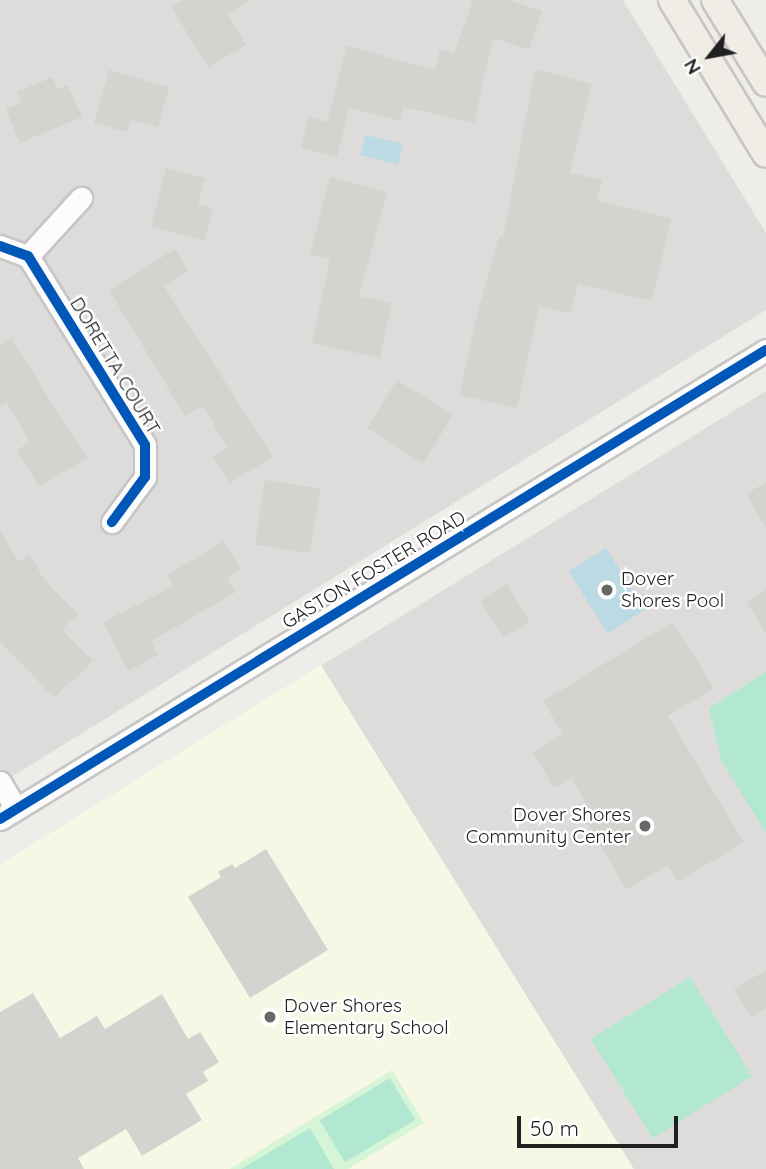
<!DOCTYPE html>
<html>
<head>
<meta charset="utf-8">
<style>
	body { margin:0 }
	#map { position:relative; width:766px; height:1169px; overflow:hidden; background:#eeede9; font-family:Quicksand,sans-serif }
	div>[style] { position:absolute }
	[style*='--x'] { left:calc(var(--x)*1px); top:calc(var(--y)*1px); width:calc(var(--w)*1px); rotate:calc(var(--a)*1deg) }
	.residential>* { inset:0; background:#dddcda }
	.education>* { inset:0; background:#f7f7e5 }
	.park>* { inset:0; background:#d6f5d7 }
	.pitch>* { inset:0; background:#b2e8d2; transform-origin:0 0 }
	.water>* { inset:0; background:#bbdae3; transform-origin:0 0 }
	.building>* { inset:0; background:#d5d3d0; transform-origin:0 0 }
	.roads { filter:drop-shadow(2px 0 #c7c6c5) drop-shadow(-2px 0 #c7c6c5) drop-shadow(0 2px #c7c6c5) drop-shadow(0 -2px #c7c6c5) }
	.minor>* { height:21px; margin:-10.5px; padding:0 10.5px; transform-origin:10.5px; border-radius:10.5px; background:#fcfcfc }
	.major>* { height:26px; margin:-13px; padding:0 13px; transform-origin:13px; border-radius:13px; background:#f1ede6 }
	.cycleway>* { height:10px; margin:-5px; padding:0 5px; transform-origin:5px; border-radius:5px; background:#0057b8 }
	.dots>* { width:19px; height:19px; translate:-50% -50%; box-sizing:border-box; border:4px solid #fff; border-radius:50% }
	span { translate:-50% -50%; white-space:nowrap; text-align:center; line-height:1.15; -webkit-text-stroke:5px #fff; paint-order:stroke }
	.street-label { font-size:19px; color:#202020 }
	.poi-label { font-size:19px; color:#202020 }
	.left { translate:0 -50%; text-align:left }
	.right { translate:-100% -50%; text-align:right }
	.north { position:absolute; left:675px; top:21px; width:70px; height:70px; -webkit-text-stroke:5px #fff; paint-order:stroke; rotate:239deg; font-size:19px; font-weight:700; line-height:28px; text-align:center; color:#202020 }
	.north::after { content:''; display:block; margin:auto; width:24px; height:32px; background:#202020; clip-path:polygon(50% 0,100% 100%,50% 72%,0 100%) }
	.scale { position:absolute; left:517px; top:1116px; width:161px; height:32px; box-sizing:border-box; border:4px solid #202020; border-top:0; padding-left:9px; font-size:21px; line-height:24px; white-space:nowrap; color:#202020; -webkit-text-stroke:5px #fff; paint-order:stroke }
</style>
</head>
<body>
<div id="map">
	<div class="residential">
		<i style="clip-path:polygon(0 0,623px 0,766px 233px,766px 310px,0 784px)"></i>
		<i style="clip-path:polygon(766px 391px,766px 1169px,0 1169px,0 864px)"></i>
	</div>
	<div class="education">
		<i style="clip-path:polygon(321px 665px,634px 1169px,0 1169px,0 864px)"></i>
	</div>
	<div class="park">
		<i style="clip-path:polygon(392px 1070px,424px 1123px,348px 1169px,230px 1169px)"></i>
	</div>
	<div class="pitch">
		<i style="clip-path:polygon(766px 672px,766px 833px,722px 762px,709px 708px)"></i>
		<i style="left:690px;top:977px;width:117px;height:117px;rotate:58deg"></i>
		<i style="left:390px;top:1078px;width:49px;height:82px;rotate:59deg"></i>
		<i style="clip-path:polygon(310px 1128px,334px 1169px,241px 1169px)"></i>
	</div>
	<div class="water">
		<i style="left:365px;top:135px;width:39px;height:21px;rotate:13deg"></i>
		<i style="left:606px;top:548px;width:73px;height:44px;rotate:58deg"></i>
	</div>
	<div class="building">
		<i style="clip-path:polygon(183px 0,251px 0,228px 14px,246px 45px,208px 67px,171px 7px)"></i>
		<i style="clip-path:polygon(473px 0,509px 0,542px 11px,529px 50px,493px 38px,474px 123px,404px 107px,400px 121px,349px 108px,337px 157px,301px 148px,308px 117px,327px 122px,347px 46px,435px 70px,440px 50px,454px 54px)"></i>
		<i style="clip-path:polygon(535px 69px,592px 84px,570px 173px,602px 180px,597px 201px,671px 218px,652px 301px,578px 284px,570px 314px,539px 306px,517px 408px,459px 395px,478px 311px,499px 236px,503px 237px)"></i>
		<i style="clip-path:polygon(109px 70px,169px 87px,158px 127px,131px 120px,128px 132px,94px 123px)"></i>
		<i style="clip-path:polygon(52px 77px,58px 89px,68px 85px,82px 117px,20px 143px,6px 109px,22px 102px,17px 92px)"></i>
		<i style="clip-path:polygon(166px 168px,205px 178px,198px 204px,213px 208px,205px 241px,151px 227px)"></i>
		<i style="clip-path:polygon(330px 177px,387px 192px,359px 296px,392px 303px,380px 358px,312px 343px,330px 259px,310px 254px)"></i>
		<i style="clip-path:polygon(175px 249px,188px 271px,164px 286px,273px 457px,229px 483px,213px 456px,227px 447px,203px 406px,185px 416px,109px 290px)"></i>
		<i style="clip-path:polygon(11px 338px,87px 458px,39px 487px,17px 450px,30px 442px,6px 401px,0 405px,0 345px)"></i>
		<i style="left:397px;top:380px;width:66px;height:57px;rotate:32deg"></i>
		<i style="left:265px;top:480px;width:56px;height:65px;rotate:9deg"></i>
		<i style="clip-path:polygon(766px 482px,766px 527px,746px 494px)"></i>
		<i style="clip-path:polygon(0 531px,19px 562px,30px 555px,44px 579px,78px 614px,62px 629px,93px 661px,54px 698px,0 641px)"></i>
		<i style="clip-path:polygon(224px 541px,241px 569px,227px 578px,236px 592px,151px 641px,158px 655px,128px 671px,103px 622px,174px 586px,167px 575px)"></i>
		<i style="left:507px;top:584px;width:44px;height:31px;rotate:59deg"></i>
		<i style="clip-path:polygon(766px 590px,766px 634px,747px 602px)"></i>
		<i style="clip-path:polygon(673px 622px,714px 688px,668px 716px,744px 842px,678px 882px,668px 865px,627px 890px,586px 822px,594px 817px,571px 778px,554px 788px,533px 753px,563px 734px,543px 701px)"></i>
		<i style="clip-path:polygon(266px 849px,328px 950px,250px 998px,188px 897px,221px 877px,218px 872px,232px 864px,235px 868px)"></i>
		<i style="clip-path:polygon(766px 970px,766px 1008px,751px 1017px,734px 989px)"></i>
		<i style="clip-path:polygon(33px 993px,60px 1038px,97px 1016px,105px 1029px,162px 994px,188px 1039px,200px 1032px,219px 1062px,203px 1072px,208px 1081px,186px 1094px,202px 1120px,142px 1156px,126px 1129px,78px 1158px,84px 1169px,0 1169px,0 1012px)"></i>
	</div>
	<div class="roads">
		<div class="minor">
			<i style="--x:0;--y:246;--w:30;--a:20"></i>
			<i style="--x:28;--y:256;--w:222;--a:58.2"></i>
			<i style="--x:145;--y:445;--w:32;--a:90"></i>
			<i style="--x:145;--y:477;--w:56;--a:126.3"></i>
			<i style="--x:28;--y:256;--w:79;--a:-47.6"></i>
			<i style="--x:0;--y:782;--w:31;--a:59"></i>
			<i style="--x:0;--y:819;--w:898;--a:-31.48"></i>
		</div>
		<div class="major">
			<i style="--x:672;--y:0;--w:180;--a:58.6"></i>
			<i style="--x:715;--y:0;--w:97;--a:58.4"></i>
		</div>
	</div>
	<div class="cycleway">
		<i style="--x:0;--y:246;--w:30;--a:20"></i>
		<i style="--x:28;--y:256;--w:222;--a:58.2"></i>
		<i style="--x:145;--y:445;--w:32;--a:90"></i>
		<i style="--x:145;--y:477;--w:56;--a:126.3"></i>
		<i style="--x:0;--y:819;--w:898;--a:-31.48"></i>
	</div>
	<div class="dots">
		<i style="left:607px;top:590px;background:#686866"></i>
		<i style="left:645px;top:826px;background:#686866"></i>
		<i style="left:270px;top:1017px;background:#686866"></i>
	</div>
	<div class="street-label">
		<span style="left:115px;top:366px;rotate:59deg">DORETTA COURT</span>
		<span style="left:374px;top:570px;rotate:-31deg">GASTON FOSTER ROAD</span>
	</div>
	<div class="poi-label">
		<span class="left" style="left:621px;top:590px">Dover<br>Shores Pool</span>
		<span class="right" style="left:631px;top:826px">Dover Shores<br>Community Center</span>
		<span class="left" style="left:284px;top:1017px">Dover Shores<br>Elementary School</span>
	</div>
	<div class="north">N</div>
	<div class="scale">50 m</div>
</div>
</body>
</html>
